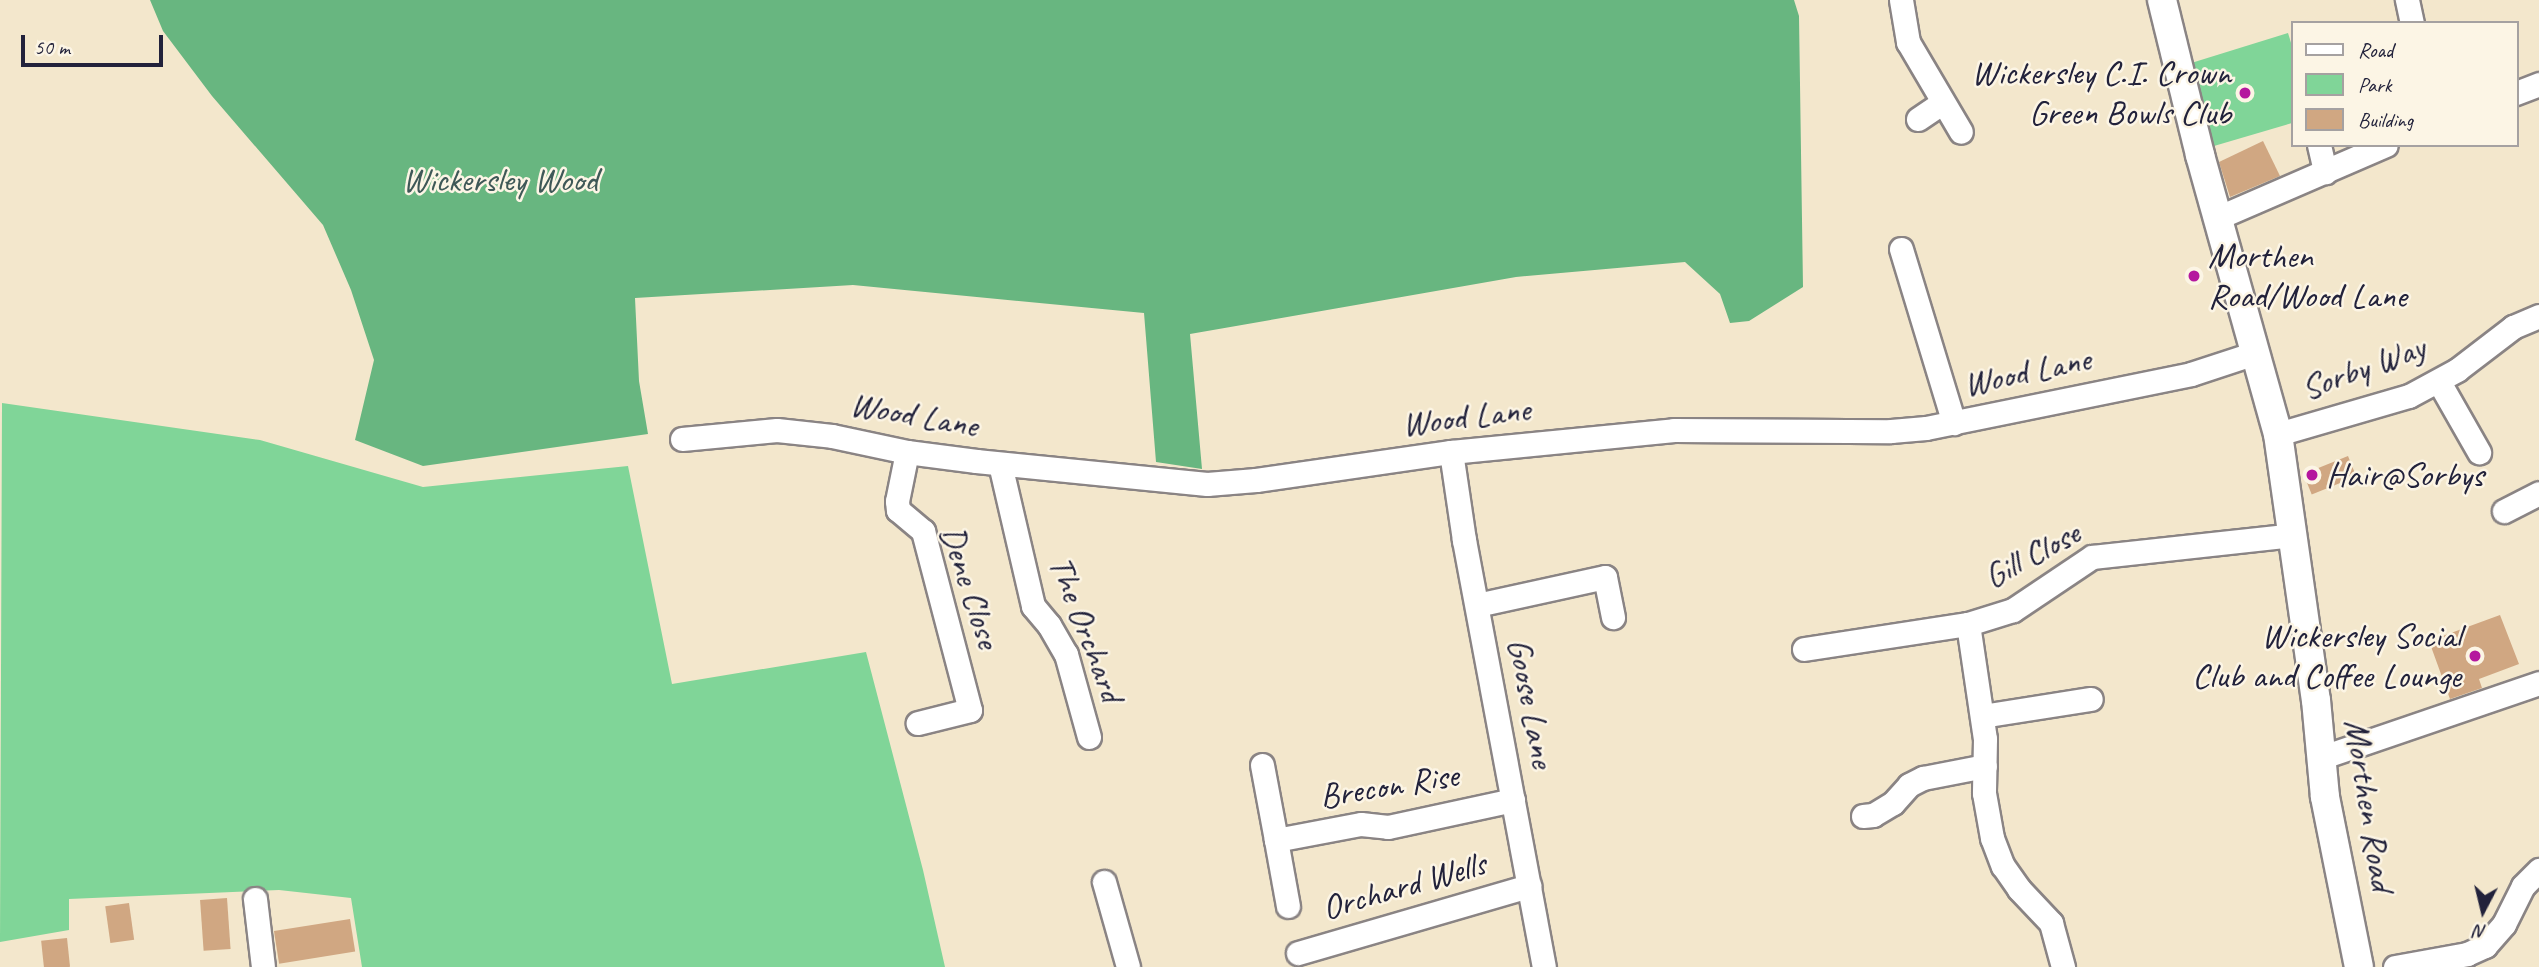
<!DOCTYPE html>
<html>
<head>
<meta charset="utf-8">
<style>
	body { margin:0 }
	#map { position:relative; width:2539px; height:967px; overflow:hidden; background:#f3e7cc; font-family:Caveat,sans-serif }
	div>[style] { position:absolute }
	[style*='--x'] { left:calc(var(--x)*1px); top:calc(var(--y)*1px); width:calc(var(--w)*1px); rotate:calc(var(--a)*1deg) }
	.green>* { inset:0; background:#80d598 }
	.forest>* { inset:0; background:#68b680 }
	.building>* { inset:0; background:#d0a782; transform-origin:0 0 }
	.roads { filter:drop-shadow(2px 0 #8a8484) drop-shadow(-2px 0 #8a8484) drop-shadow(0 2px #8a8484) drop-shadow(0 -2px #8a8484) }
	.minor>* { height:23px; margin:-11.5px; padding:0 11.5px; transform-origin:11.5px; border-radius:11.5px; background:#fff }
	.major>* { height:28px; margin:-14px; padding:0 14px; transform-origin:14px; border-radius:14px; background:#fff }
	.dots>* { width:19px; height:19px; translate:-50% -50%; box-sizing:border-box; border:4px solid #fcf5e5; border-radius:50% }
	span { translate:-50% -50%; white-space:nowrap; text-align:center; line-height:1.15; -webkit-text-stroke:5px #fcf5e5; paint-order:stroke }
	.poi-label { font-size:35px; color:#22223b }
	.right { translate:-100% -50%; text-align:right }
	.left { translate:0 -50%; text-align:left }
	.park-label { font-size:35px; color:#3e5857 }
	.street-label { font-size:35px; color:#22223b }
	.legend { position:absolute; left:2291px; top:21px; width:228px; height:126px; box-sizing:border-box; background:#fcf5e5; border:2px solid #a5a1a1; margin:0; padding:9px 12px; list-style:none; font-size:21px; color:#22223b }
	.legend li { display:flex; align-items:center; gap:14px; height:35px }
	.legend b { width:35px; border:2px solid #a5a1a1 }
	.north { position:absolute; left:2448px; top:876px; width:70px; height:70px; -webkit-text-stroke:5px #fcf5e5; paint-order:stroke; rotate:187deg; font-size:19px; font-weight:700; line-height:28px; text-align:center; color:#22223b }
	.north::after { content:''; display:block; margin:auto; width:24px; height:32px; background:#22223b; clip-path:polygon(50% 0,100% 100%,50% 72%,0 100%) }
	.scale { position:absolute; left:21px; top:35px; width:142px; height:32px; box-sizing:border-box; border:4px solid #22223b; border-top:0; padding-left:9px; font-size:21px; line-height:24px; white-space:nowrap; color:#22223b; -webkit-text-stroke:5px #fcf5e5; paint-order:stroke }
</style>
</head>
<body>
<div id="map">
	<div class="green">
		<i style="clip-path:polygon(2288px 33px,2292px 46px,2292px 123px,2214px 146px,2188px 64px)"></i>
		<i style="clip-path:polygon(2px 403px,260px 440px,423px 487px,628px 466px,672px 684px,866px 652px,923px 870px,945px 967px,362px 967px,351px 898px,279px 890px,69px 899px,69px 930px,0 942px)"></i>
	</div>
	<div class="forest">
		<i style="clip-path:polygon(150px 0,1794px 0,1799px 16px,1803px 287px,1749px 321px,1730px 323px,1720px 294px,1685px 262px,1516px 277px,1190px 334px,1202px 469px,1156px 462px,1144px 313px,853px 285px,635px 298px,639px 381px,648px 434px,423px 466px,355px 440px,374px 360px,351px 290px,323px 225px,212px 96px,163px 31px)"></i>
	</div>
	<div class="building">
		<i style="clip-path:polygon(2263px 141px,2280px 176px,2230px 197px,2219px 162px)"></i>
		<i style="left:2348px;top:456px;width:22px;height:48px;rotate:68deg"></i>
		<i style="clip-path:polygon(2500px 615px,2519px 664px,2479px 679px,2482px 688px,2450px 699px,2429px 641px)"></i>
		<i style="left:227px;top:898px;width:51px;height:27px;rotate:86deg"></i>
		<i style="left:129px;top:903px;width:37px;height:24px;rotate:82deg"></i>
		<i style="left:350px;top:919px;width:33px;height:77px;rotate:81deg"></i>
		<i style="left:67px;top:938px;width:29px;height:26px;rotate:84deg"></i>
	</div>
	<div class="roads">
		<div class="minor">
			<i style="--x:1901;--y:0;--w:43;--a:80.5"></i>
			<i style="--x:1908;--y:42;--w:104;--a:59.5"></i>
			<i style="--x:2407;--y:0;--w:24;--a:78"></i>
			<i style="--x:2516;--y:93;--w:25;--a:-21"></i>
			<i style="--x:1918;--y:119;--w:29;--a:-34"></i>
			<i style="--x:2319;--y:145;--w:28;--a:77"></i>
			<i style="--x:2217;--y:218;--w:184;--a:-23.4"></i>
			<i style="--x:1901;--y:249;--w:182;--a:73.1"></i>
			<i style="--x:2439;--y:382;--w:81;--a:60.3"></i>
			<i style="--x:2278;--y:434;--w:136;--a:-16.2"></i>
			<i style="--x:2409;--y:396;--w:55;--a:-28.4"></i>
			<i style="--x:2457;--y:370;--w:71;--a:-37.5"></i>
			<i style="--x:2513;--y:327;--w:28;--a:-23"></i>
			<i style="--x:682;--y:439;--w:95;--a:-5.4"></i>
			<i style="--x:777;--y:430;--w:55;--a:6.2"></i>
			<i style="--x:832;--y:436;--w:77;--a:12"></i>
			<i style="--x:907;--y:452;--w:70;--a:7.4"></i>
			<i style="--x:976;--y:461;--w:232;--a:5.7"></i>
			<i style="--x:1207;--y:484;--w:49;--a:-4.7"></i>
			<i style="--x:1256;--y:480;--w:197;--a:-8.2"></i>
			<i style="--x:1451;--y:452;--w:224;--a:-5.6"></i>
			<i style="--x:1674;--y:430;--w:217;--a:0.3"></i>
			<i style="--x:1891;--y:431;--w:35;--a:-5"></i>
			<i style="--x:1926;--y:428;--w:270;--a:-11.5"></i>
			<i style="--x:2191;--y:374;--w:67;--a:-18.2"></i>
			<i style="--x:907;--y:452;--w:50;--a:101.5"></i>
			<i style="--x:897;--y:501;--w:9;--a:84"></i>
			<i style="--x:898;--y:510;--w:33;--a:40"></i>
			<i style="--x:923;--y:531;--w:185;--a:75.3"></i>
			<i style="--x:970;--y:710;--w:54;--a:166"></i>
			<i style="--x:1451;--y:452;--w:89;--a:81.6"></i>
			<i style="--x:1464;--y:540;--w:434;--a:79.4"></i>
			<i style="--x:1000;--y:464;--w:146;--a:76.9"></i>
			<i style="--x:1033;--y:606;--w:25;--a:50"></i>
			<i style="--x:1049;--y:625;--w:34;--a:60"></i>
			<i style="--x:1066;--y:654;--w:86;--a:74.5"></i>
			<i style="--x:2504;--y:511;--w:39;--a:-27"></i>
			<i style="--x:1477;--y:605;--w:131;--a:-12.3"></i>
			<i style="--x:1605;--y:577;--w:41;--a:78.7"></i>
			<i style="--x:1968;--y:624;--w:116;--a:81.6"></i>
			<i style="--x:1985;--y:739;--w:54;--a:91.1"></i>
			<i style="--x:1984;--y:793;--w:46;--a:79.9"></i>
			<i style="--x:1992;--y:838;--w:30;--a:69"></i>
			<i style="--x:2003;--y:866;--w:28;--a:55"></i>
			<i style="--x:2019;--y:889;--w:47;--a:46.7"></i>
			<i style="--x:2051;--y:923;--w:46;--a:74.7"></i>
			<i style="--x:1804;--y:649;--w:166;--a:-8.7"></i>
			<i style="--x:1968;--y:624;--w:47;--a:-17.3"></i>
			<i style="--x:2013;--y:610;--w:95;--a:-33.9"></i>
			<i style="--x:2092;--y:557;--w:202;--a:-6.2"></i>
			<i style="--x:1982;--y:716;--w:110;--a:-8.9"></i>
			<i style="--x:2323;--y:757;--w:228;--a:-18.9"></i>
			<i style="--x:1262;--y:765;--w:76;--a:79.4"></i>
			<i style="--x:1276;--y:840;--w:86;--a:-10.7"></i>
			<i style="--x:1361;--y:824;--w:27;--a:6"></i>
			<i style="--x:1388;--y:827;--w:128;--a:-12.2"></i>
			<i style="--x:1863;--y:816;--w:10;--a:-6"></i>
			<i style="--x:1873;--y:815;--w:23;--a:-31"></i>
			<i style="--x:1893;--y:803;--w:24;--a:-48"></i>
			<i style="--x:1909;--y:785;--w:16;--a:-27"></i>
			<i style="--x:1923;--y:778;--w:63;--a:-11"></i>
			<i style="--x:1276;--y:840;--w:67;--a:79.7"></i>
			<i style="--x:1104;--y:882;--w:88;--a:74.2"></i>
			<i style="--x:255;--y:899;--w:68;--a:83.3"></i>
			<i style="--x:1298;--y:953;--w:241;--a:-16.2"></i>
			<i style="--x:2395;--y:967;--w:73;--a:-10.2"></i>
			<i style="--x:2467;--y:954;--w:20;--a:-24"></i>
			<i style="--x:2485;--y:946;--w:29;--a:-49"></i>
			<i style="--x:2504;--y:924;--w:42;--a:-63.4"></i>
			<i style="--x:2523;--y:886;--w:23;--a:-45"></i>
		</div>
		<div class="major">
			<i style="--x:2162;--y:0;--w:160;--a:76.2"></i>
			<i style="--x:2200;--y:155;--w:290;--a:74.4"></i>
			<i style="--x:2278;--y:434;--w:269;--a:81.9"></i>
			<i style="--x:2316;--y:700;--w:97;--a:84.7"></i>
			<i style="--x:2325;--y:797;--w:173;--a:78.7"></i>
		</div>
	</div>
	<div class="dots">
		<i style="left:2245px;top:93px;background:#b5179e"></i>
		<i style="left:2194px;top:276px;background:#b5179e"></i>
		<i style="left:2312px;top:475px;background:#b5179e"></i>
		<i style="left:2475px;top:656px;background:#b5179e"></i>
	</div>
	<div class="poi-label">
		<span class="right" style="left:2231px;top:93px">Wickersley C.I. Crown<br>Green Bowls Club</span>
		<span class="left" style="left:2208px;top:276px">Morthen<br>Road/Wood Lane</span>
		<span class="left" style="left:2326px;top:475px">Hair@Sorbys</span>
		<span class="right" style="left:2461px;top:656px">Wickersley Social<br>Club and Coffee Lounge</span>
	</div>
	<div class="park-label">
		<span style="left:500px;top:180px">Wickersley Wood</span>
	</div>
	<div class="street-label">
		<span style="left:2363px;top:368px;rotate:-20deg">Sorby Way</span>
		<span style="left:2027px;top:372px;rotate:-12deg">Wood Lane</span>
		<span style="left:914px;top:415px;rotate:10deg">Wood Lane</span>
		<span style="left:1466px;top:417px;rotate:-7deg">Wood Lane</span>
		<span style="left:2032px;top:555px;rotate:-28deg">Gill Close</span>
		<span style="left:970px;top:587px;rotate:72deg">Dene Close</span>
		<span style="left:1086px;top:629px;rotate:69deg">The Orchard</span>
		<span style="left:1531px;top:703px;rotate:79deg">Goose Lane</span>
		<span style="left:1389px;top:786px;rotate:-9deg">Brecon Rise</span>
		<span style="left:2369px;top:805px;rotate:81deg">Morthen Road</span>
		<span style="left:1404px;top:886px;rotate:-16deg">Orchard Wells</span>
	</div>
	<ul class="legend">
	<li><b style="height:9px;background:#fff"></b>Road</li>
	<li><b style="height:19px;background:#80d598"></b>Park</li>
	<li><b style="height:19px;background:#d0a782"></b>Building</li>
	</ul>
	<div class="north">N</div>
	<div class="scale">50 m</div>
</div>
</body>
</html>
